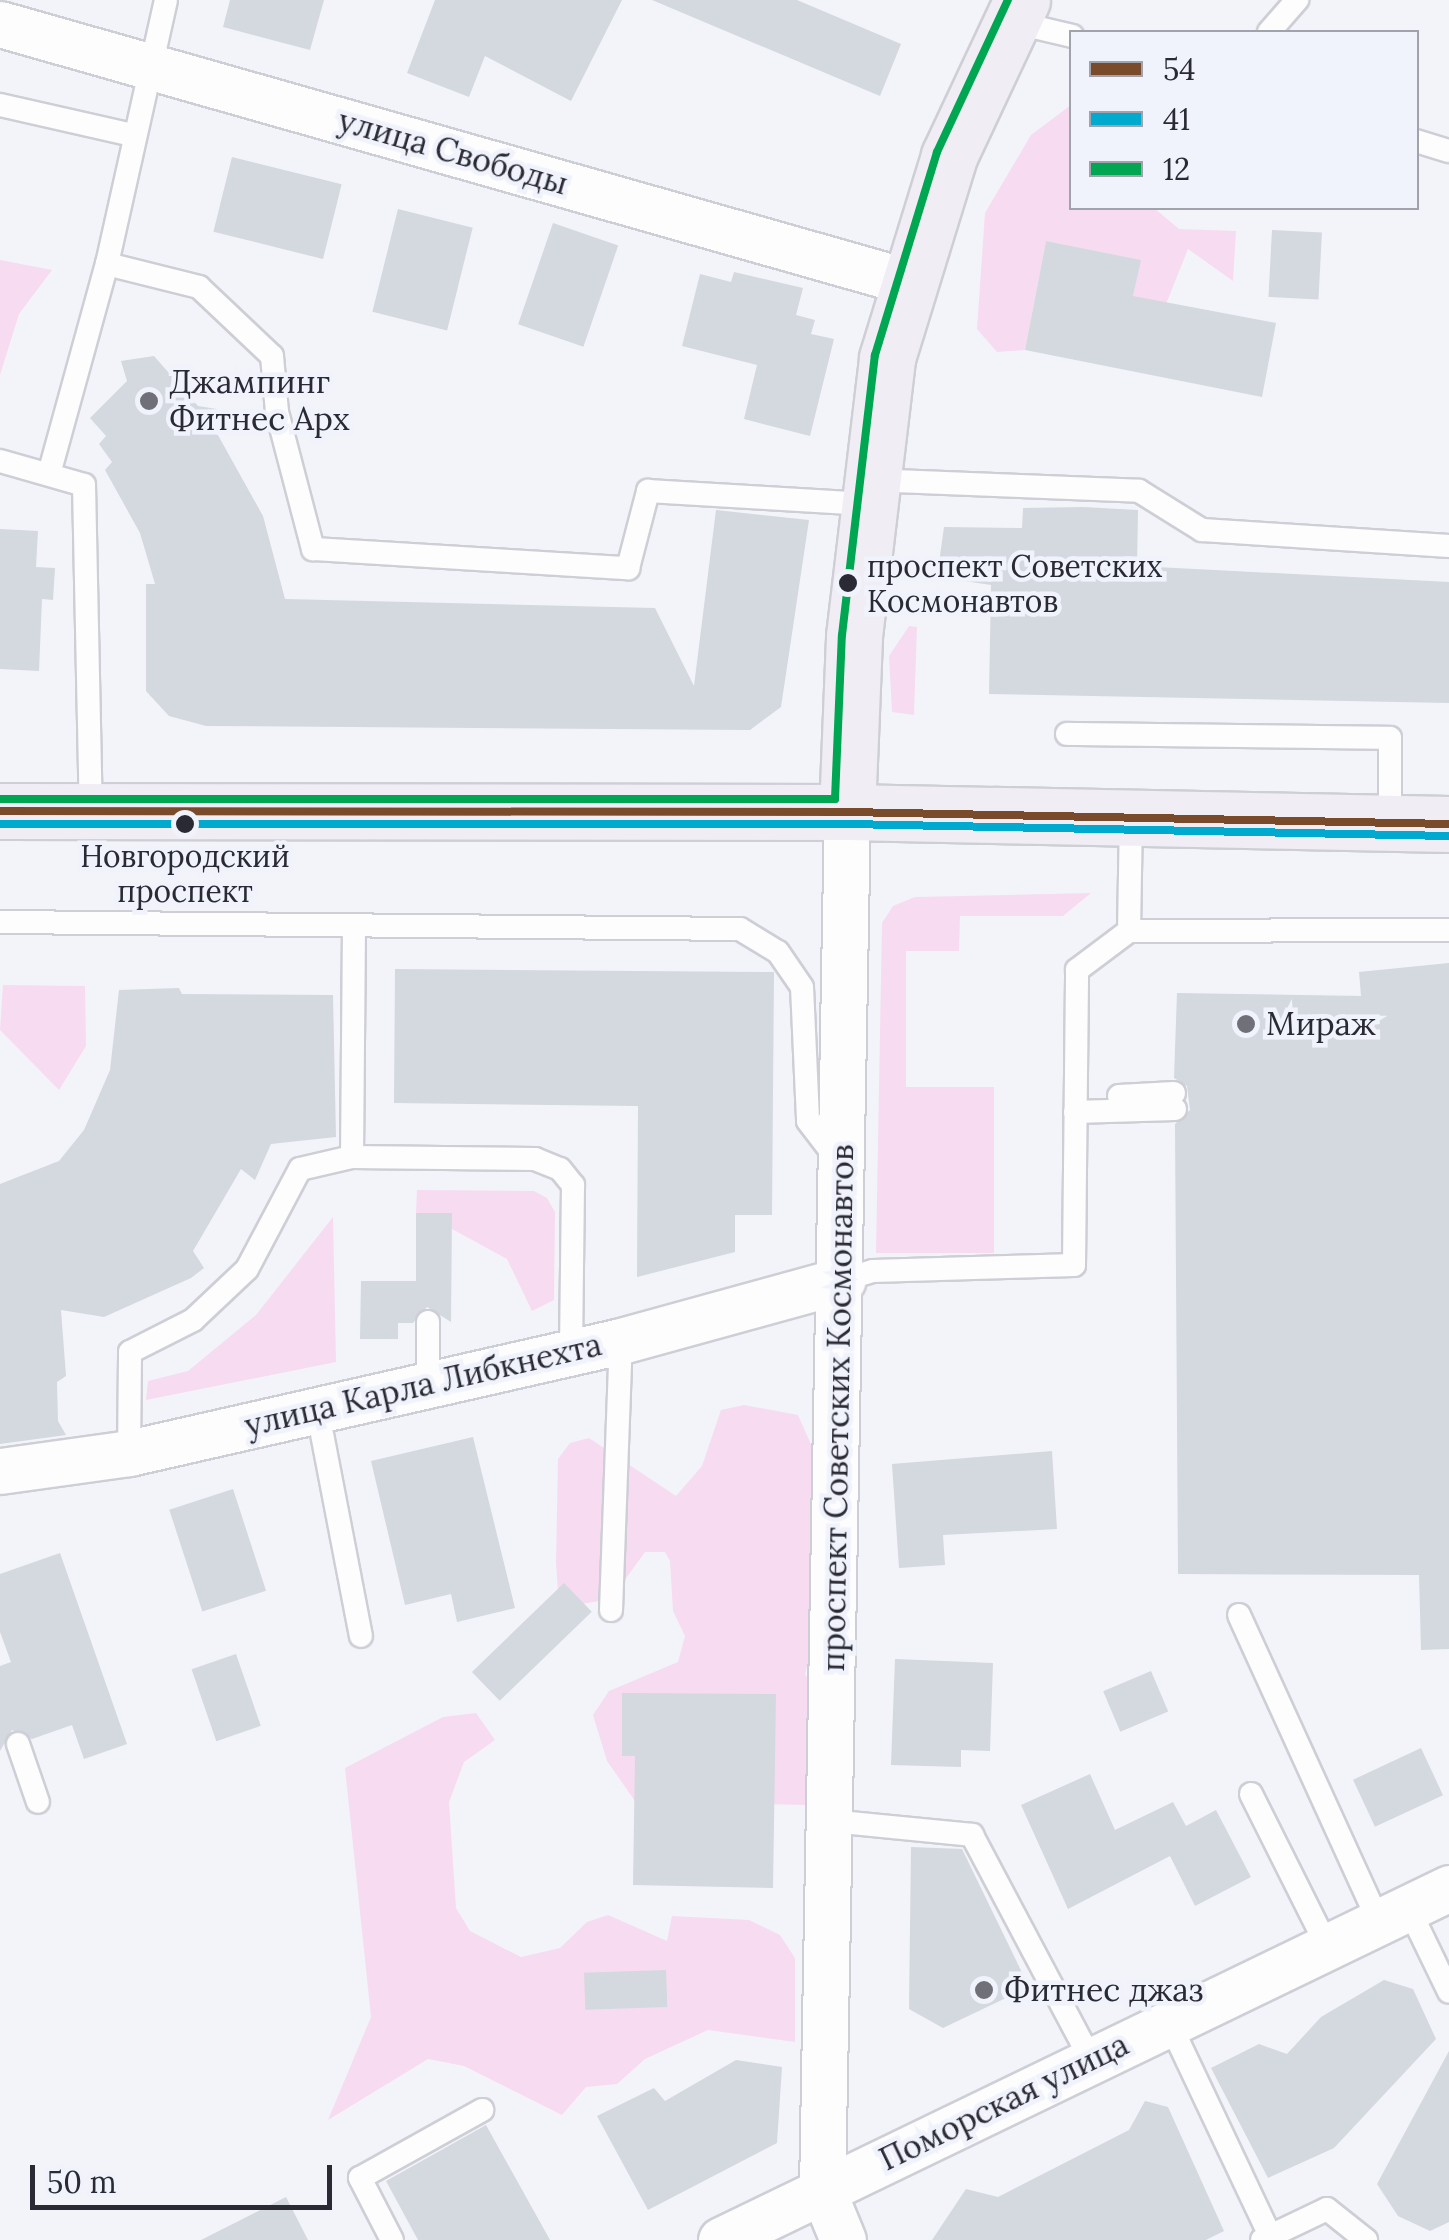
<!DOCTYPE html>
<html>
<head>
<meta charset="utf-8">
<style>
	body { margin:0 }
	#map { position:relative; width:1449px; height:2240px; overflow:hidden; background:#f3f4f9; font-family:Lora,serif }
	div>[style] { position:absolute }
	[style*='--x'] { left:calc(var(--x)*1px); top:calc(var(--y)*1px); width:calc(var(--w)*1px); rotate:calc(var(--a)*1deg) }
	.green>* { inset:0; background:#f7dbf0 }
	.building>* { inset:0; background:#d4d8df; transform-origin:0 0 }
	.roads { filter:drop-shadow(2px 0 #ceced6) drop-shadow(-2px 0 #ceced6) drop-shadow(0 2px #ceced6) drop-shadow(0 -2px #ceced6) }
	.lane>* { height:22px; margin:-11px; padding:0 11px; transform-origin:11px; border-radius:11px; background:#fdfdfe }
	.street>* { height:45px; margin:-22.5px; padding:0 22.5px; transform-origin:22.5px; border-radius:22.5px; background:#fdfdfe }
	.primary>* { height:55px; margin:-27.5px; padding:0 27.5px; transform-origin:27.5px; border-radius:27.5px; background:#f0eef4 }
	.bus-1>* { height:8px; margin:-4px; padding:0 4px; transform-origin:4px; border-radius:4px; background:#7a4b2a }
	.bus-2>* { height:8px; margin:-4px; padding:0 4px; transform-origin:4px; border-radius:4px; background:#00a9ce }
	.bus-3>* { height:8px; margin:-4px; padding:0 4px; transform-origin:4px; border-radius:4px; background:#00a651 }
	.dots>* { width:28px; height:28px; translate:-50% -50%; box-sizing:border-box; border:5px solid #f0f2fc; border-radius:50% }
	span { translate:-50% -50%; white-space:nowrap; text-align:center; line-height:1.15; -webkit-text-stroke:9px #f0f2fc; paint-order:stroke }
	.bus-label { font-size:30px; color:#292a33 }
	.left { translate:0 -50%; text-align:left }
	.street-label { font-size:32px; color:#292a33 }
	.poi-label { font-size:32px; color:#292a33 }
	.legend { position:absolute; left:1069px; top:30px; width:350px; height:180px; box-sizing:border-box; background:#f0f2fc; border:2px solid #a0a2ac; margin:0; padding:12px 18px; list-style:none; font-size:30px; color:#292a33 }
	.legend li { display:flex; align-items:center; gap:20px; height:50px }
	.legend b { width:50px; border:2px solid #a0a2ac }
	.scale { position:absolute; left:30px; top:2165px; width:302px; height:45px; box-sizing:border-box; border:5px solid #292a33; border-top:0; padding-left:12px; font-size:30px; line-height:35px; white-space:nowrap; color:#292a33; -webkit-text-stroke:8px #f0f2fc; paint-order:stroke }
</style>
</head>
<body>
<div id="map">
	<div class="green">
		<i style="clip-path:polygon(1071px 105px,1072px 208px,1154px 208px,1179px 229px,1236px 231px,1233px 281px,1188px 249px,1150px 344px,1119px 368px,1140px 260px,1046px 241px,1025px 350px,997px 352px,977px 329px,985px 213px,1031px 135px)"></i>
		<i style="clip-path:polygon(0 260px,52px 270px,19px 314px,0 375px)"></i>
		<i style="clip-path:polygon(909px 626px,917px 627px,914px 715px,892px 712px,889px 656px)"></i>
		<i style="clip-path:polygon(1091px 893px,1063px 916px,960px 916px,959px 951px,906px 951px,906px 1087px,994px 1087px,994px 1253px,876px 1253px,882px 923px,893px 906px,915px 897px)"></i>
		<i style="clip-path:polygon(3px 985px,85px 986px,86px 1046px,59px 1090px,0 1030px)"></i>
		<i style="clip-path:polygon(417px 1190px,534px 1191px,547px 1198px,555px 1212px,554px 1300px,532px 1311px,507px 1259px,452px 1229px,452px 1213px,416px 1213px)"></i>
		<i style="clip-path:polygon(333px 1217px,336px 1362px,146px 1400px,148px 1381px,188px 1371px,256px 1315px)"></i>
		<i style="clip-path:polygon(744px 1405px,798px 1415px,818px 1460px,817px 1627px,805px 1674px,823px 1705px,807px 1805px,635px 1801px,607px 1761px,593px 1715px,609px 1691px,678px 1662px,685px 1636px,673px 1611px,670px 1561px,665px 1552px,645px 1552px,611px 1599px,570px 1606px,558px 1591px,556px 1563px,558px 1459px,570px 1443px,589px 1438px,676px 1496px,702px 1466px,721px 1410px)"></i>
		<i style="clip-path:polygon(476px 1713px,495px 1740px,464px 1762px,449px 1802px,456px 1908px,470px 1931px,521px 1957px,560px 1948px,587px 1922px,608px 1915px,667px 1941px,672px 1916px,749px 1920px,780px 1935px,795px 1958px,795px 2042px,708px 2030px,645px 2059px,617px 2084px,586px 2087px,562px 2115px,464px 2066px,428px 2059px,328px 2120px,371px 2017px,345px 1768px,443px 1717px)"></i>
	</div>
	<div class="building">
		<i style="clip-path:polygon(230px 0,324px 0,310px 50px,223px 27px)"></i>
		<i style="clip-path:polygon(435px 0,622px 0,571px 101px,485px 56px,469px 97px,407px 73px)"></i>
		<i style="clip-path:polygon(652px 0,797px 0,901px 44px,880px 96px)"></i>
		<i style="left:232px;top:157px;width:113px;height:77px;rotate:14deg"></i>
		<i style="left:398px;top:209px;width:77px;height:106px;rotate:14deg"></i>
		<i style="left:553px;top:223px;width:69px;height:107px;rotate:19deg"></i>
		<i style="left:1272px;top:230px;width:50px;height:67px;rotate:3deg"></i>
		<i style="clip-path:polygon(1046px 241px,1141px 260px,1133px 296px,1276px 323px,1262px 397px,1025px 350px)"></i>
		<i style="clip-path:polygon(734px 272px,803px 288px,796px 315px,815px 320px,811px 334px,834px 339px,810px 436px,744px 419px,757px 365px,682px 346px,700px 274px,731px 282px)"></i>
		<i style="clip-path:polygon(154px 356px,198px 406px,217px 409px,214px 428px,263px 516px,285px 599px,655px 608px,694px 686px,716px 510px,809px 520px,781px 707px,750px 730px,206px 726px,169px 716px,146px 691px,146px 584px,155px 584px,140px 533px,105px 470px,112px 462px,99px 444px,106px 436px,90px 418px,127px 381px,121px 361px)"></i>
		<i style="clip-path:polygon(1083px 507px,1138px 510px,1137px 566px,1449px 582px,1449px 703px,989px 694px,991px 585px,937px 577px,944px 527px,1022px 528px,1023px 508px)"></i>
		<i style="clip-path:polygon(0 529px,38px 531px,36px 567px,55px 568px,53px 600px,42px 599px,39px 671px,0 669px)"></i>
		<i style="clip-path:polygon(1449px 963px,1449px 1649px,1421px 1650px,1419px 1575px,1178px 1574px,1175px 1124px,1190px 1110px,1187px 1086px,1174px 1078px,1177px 993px,1361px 996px,1359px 972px)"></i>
		<i style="clip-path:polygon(395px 969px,774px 972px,772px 1215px,735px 1215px,735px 1252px,637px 1277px,638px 1106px,394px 1103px)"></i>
		<i style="clip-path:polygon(179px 988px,182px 994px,333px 995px,336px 1137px,271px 1144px,255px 1180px,241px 1169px,193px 1251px,204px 1268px,191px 1278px,104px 1317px,61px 1310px,66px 1376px,57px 1382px,58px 1421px,66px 1435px,0 1444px,0 1184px,59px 1161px,84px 1130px,110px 1070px,119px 990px)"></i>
		<i style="clip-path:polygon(416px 1213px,452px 1213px,451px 1322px,427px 1307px,413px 1323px,398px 1323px,398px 1339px,360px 1339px,361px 1281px,416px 1281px)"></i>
		<i style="clip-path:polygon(473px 1437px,515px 1608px,457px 1622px,451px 1594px,405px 1605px,371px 1461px)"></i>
		<i style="clip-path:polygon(1052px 1451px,1057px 1529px,943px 1535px,945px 1565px,899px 1568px,892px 1464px)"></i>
		<i style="left:233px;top:1489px;width:107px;height:67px;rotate:72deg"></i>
		<i style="clip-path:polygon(60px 1553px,127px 1744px,84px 1759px,72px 1725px,32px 1739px,12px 1730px,0 1751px,0 1666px,11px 1662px,0 1632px,0 1574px)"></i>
		<i style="left:564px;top:1583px;width:40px;height:128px;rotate:46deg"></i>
		<i style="left:236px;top:1654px;width:76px;height:47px;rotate:71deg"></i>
		<i style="clip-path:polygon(895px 1659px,993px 1663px,990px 1751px,961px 1750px,961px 1767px,891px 1765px)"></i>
		<i style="left:1151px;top:1671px;width:44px;height:52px;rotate:67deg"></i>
		<i style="clip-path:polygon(622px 1693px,776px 1694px,773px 1888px,633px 1885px,635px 1756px,622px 1756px)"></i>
		<i style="left:1421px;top:1748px;width:52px;height:75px;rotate:65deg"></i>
		<i style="clip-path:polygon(1090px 1774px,1115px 1830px,1173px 1802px,1186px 1826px,1216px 1810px,1251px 1877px,1195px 1906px,1170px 1856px,1068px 1909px,1021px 1805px)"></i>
		<i style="clip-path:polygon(911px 1847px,962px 1849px,1029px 1987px,943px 2028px,909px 2009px)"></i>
		<i style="left:666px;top:1970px;width:37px;height:82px;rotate:88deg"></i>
		<i style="clip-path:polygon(1384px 1980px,1413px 1989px,1436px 2039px,1334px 2148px,1268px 2178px,1211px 2068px,1259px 2044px,1287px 2054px,1321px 2017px)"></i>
		<i style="clip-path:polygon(1449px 2051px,1449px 2222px,1430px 2231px,1398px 2216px,1377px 2184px)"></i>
		<i style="clip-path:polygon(736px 2060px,782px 2067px,777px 2143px,648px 2210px,597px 2116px,654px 2088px,665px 2101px)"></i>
		<i style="clip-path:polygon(1145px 2101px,1168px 2107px,1224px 2231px,1206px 2240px,932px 2240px,966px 2189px,998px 2197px,1129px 2130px)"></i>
		<i style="clip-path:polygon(486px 2125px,550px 2240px,418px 2240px,386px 2181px)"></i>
		<i style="clip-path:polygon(286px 2197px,308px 2240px,201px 2240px)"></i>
	</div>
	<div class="roads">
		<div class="lane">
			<i style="--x:166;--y:0;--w:271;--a:102.6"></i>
			<i style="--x:107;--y:264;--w:95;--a:14"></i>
			<i style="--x:199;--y:287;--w:100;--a:43.4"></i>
			<i style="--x:272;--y:356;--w:56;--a:84.9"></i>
			<i style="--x:277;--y:412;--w:142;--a:75.3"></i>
			<i style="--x:313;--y:549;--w:316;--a:3.5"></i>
			<i style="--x:628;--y:568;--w:80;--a:-75.4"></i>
			<i style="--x:648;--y:491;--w:219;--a:3.4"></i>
			<i style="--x:1013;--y:22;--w:61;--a:13.3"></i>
			<i style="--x:1269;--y:32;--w:43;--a:-48.8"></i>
			<i style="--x:0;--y:105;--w:135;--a:12.8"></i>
			<i style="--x:1416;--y:141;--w:34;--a:17"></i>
			<i style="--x:0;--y:461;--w:87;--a:15.9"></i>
			<i style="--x:84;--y:485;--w:327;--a:88.8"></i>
			<i style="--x:49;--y:474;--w:218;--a:-74.6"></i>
			<i style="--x:870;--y:480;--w:269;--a:2.3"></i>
			<i style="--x:1139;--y:491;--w:74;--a:31.8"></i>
			<i style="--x:1202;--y:530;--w:248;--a:3.7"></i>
			<i style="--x:1067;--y:734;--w:323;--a:0.7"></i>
			<i style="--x:1390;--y:738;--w:85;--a:90"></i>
			<i style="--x:0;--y:922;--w:740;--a:0.54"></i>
			<i style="--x:740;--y:929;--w:44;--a:31.2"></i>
			<i style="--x:778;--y:952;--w:42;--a:55.6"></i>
			<i style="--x:802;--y:987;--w:134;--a:87.4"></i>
			<i style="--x:808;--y:1121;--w:53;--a:52.7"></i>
			<i style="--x:1129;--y:931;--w:111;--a:-89"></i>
			<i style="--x:1119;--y:1096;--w:55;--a:-3.1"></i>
			<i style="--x:1075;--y:1112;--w:100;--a:-1.7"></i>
			<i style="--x:352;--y:1157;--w:232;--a:-89.5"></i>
			<i style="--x:843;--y:1280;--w:31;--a:-17"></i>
			<i style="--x:873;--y:1271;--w:201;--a:-1.7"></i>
			<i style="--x:1074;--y:1265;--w:295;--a:-89.4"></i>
			<i style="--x:1077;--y:970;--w:65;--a:-36.9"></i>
			<i style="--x:1129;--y:931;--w:320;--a:-0.2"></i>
			<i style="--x:428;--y:1384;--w:62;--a:-90"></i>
			<i style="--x:317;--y:1408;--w:232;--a:79.1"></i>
			<i style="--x:129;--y:1453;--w:101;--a:-89.4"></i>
			<i style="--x:130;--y:1352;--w:71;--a:-26.9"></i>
			<i style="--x:193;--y:1320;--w:74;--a:-43.4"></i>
			<i style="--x:247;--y:1269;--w:113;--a:-62.1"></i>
			<i style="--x:300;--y:1169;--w:53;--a:-13"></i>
			<i style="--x:352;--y:1157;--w:183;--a:0.6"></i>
			<i style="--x:535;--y:1159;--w:27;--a:22"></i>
			<i style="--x:560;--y:1169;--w:21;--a:51"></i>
			<i style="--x:573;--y:1185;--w:167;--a:90.7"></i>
			<i style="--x:611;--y:1610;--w:269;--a:-87.9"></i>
			<i style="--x:1239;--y:1615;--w:337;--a:65.5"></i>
			<i style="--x:18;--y:1744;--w:61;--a:71"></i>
			<i style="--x:1251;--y:1794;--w:170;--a:63.4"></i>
			<i style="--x:830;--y:1821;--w:143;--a:5.6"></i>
			<i style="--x:972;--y:1835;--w:255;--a:62.1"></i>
			<i style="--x:1408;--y:1907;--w:94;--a:64.2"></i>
			<i style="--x:1169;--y:2022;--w:231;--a:64.7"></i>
			<i style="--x:392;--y:2240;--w:70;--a:-117.3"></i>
			<i style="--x:360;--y:2178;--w:140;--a:-29.1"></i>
			<i style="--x:1262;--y:2240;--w:72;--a:-25.5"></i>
			<i style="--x:1327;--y:2209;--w:50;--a:38.5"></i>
		</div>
		<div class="street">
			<i style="--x:0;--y:24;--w:941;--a:15.85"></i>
			<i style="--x:0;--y:1471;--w:130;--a:-7.9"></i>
			<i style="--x:129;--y:1453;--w:505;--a:-12.82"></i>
			<i style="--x:621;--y:1341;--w:230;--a:-15.4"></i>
			<i style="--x:721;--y:2240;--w:809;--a:-25.8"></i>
			<i style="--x:843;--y:2240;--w:55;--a:-112.4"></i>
			<i style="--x:822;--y:2189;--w:1377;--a:-88.96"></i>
		</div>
		<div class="primary">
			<i style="--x:0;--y:811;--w:847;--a:0.07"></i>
			<i style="--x:847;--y:812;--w:602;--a:1.14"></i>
			<i style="--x:847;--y:812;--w:176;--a:-87.7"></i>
			<i style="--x:854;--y:636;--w:280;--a:-83.2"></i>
			<i style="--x:887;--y:358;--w:211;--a:-72.9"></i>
			<i style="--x:949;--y:156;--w:172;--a:-64.9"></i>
		</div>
	</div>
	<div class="bus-1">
		<i style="--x:0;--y:811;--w:847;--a:0.07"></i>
		<i style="--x:847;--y:812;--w:602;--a:1.14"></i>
	</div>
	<div class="bus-2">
		<i style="--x:0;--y:824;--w:847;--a:0"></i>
		<i style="--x:847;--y:824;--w:602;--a:1.14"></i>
	</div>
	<div class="bus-3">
		<i style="--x:0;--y:799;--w:835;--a:0"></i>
		<i style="--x:835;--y:799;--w:164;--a:-87.6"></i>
		<i style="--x:842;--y:635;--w:282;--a:-83.3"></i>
		<i style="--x:875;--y:355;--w:212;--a:-73"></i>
		<i style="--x:937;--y:152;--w:168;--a:-65"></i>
	</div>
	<div class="dots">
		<i style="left:149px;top:401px;background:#707178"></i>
		<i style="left:848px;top:583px;background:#292a33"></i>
		<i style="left:185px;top:824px;background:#292a33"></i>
		<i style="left:1246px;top:1024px;background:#707178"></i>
		<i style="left:984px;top:1990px;background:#707178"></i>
	</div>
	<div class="bus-label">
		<span class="left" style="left:867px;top:583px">проспект Советских<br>Космонавтов</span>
		<span style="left:185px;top:873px">Новгородский<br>проспект</span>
	</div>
	<div class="street-label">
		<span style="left:453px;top:152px;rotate:16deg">улица Свободы</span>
		<span style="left:423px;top:1385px;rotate:-13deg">улица Карла Либкнехта</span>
		<span style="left:838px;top:1408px;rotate:-89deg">проспект Советских Космонавтов</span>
		<span style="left:1004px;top:2102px;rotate:-26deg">Поморская улица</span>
	</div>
	<div class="poi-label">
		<span class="left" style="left:169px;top:401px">Джампинг<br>Фитнес Арх</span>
		<span class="left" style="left:1266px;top:1024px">Мираж</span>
		<span class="left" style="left:1004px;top:1990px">Фитнес джаз</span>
	</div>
	<ul class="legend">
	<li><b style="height:12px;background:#7a4b2a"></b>54</li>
	<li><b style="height:12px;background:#00a9ce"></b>41</li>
	<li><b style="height:12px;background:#00a651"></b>12</li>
	</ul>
	<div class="scale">50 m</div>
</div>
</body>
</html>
